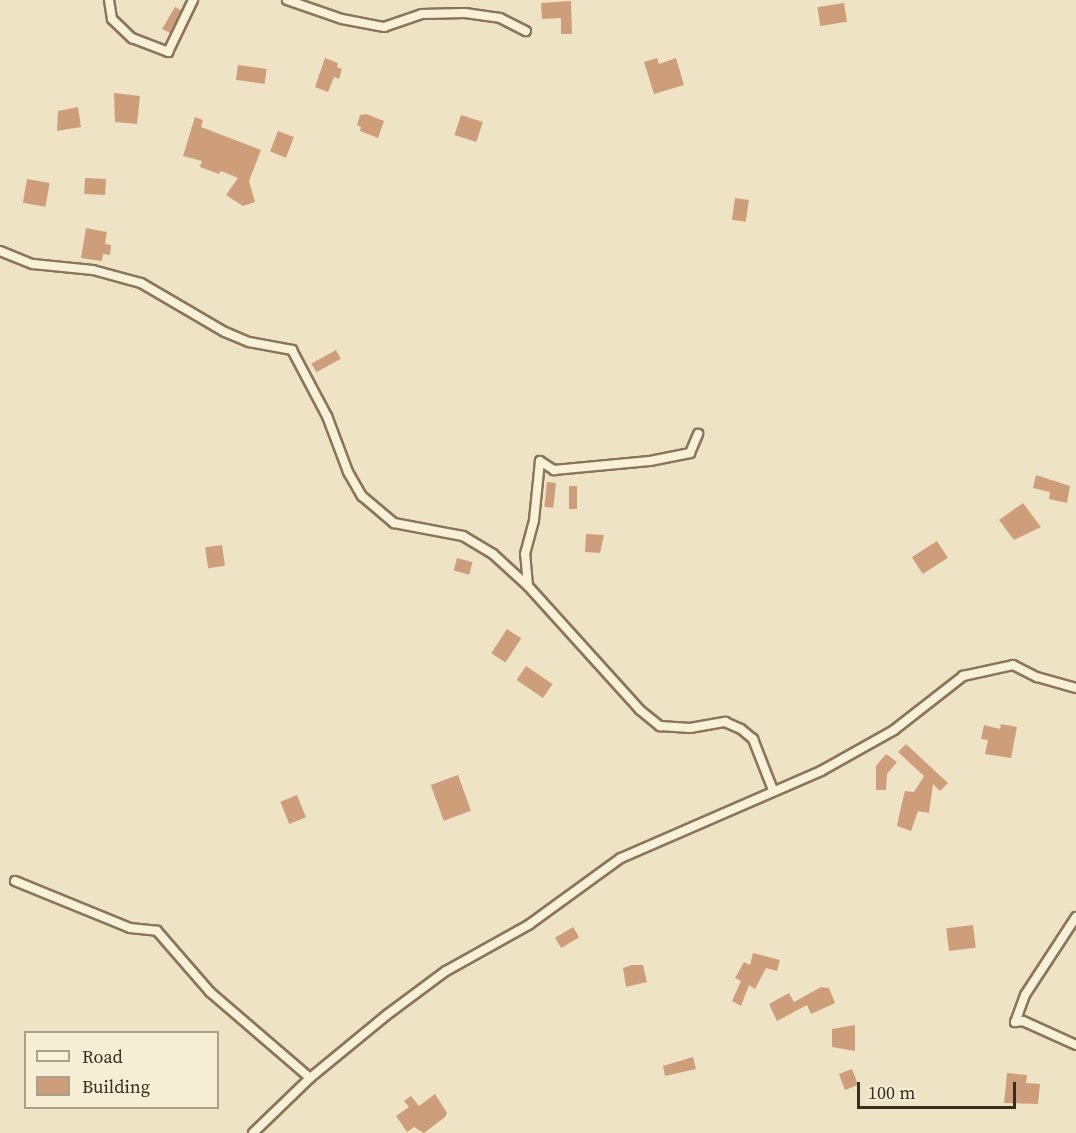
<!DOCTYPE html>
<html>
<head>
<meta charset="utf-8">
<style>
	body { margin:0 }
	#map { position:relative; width:1076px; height:1133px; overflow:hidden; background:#efe3c5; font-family:"Source Serif 4",serif }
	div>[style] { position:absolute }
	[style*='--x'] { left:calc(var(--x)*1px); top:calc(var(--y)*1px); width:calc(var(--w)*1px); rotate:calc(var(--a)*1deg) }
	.building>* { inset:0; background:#ce9e7a; transform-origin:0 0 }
	.roads { filter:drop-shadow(2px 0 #8a755b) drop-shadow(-2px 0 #8a755b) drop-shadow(0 2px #8a755b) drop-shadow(0 -2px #8a755b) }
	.street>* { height:8px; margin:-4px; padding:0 4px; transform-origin:4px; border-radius:4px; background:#f9f0d8 }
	span { translate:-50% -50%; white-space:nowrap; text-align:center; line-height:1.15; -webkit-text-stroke:6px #f6edd5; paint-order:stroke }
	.legend { position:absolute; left:24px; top:1031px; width:195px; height:78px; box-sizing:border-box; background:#f6edd5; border:2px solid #aba08c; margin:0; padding:8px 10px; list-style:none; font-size:18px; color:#3a2c1f }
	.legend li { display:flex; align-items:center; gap:12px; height:30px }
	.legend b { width:30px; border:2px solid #aba08c }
	.scale { position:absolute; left:857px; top:1082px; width:159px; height:27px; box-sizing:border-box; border:3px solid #3a2c1f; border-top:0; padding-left:8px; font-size:18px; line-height:21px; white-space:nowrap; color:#3a2c1f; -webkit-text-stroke:4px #f6edd5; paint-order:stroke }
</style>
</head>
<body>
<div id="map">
	<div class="building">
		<i style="clip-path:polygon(571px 1px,572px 34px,561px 34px,561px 18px,542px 19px,541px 3px)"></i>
		<i style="left:844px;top:3px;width:19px;height:27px;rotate:81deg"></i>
		<i style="clip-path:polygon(175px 7px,181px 10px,170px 33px,162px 29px)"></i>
		<i style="clip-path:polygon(325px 58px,338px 63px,337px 67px,342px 69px,339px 79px,334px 77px,328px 92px,315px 87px)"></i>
		<i style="clip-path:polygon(657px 58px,659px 64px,676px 58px,684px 85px,654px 94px,644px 62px)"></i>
		<i style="left:238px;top:65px;width:29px;height:15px;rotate:8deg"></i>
		<i style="clip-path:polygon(114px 93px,140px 96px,137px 124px,115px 122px)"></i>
		<i style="clip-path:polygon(78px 107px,81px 127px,57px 131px,58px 111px)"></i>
		<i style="clip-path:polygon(366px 114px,384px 121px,378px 138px,360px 131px,361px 127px,357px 125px,360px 115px)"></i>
		<i style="left:461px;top:115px;width:23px;height:21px;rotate:18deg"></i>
		<i style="clip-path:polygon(195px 117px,203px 120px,201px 127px,261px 150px,249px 181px,255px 202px,243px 206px,226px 195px,238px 178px,221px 171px,219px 174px,200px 167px,202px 161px,183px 156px)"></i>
		<i style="left:278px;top:131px;width:17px;height:22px;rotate:21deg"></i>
		<i style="left:85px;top:178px;width:21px;height:16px;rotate:3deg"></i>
		<i style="left:27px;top:179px;width:23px;height:24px;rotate:10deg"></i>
		<i style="left:735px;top:198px;width:14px;height:22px;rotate:8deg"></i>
		<i style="clip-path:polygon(86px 228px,107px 232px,105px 244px,111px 245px,110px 255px,103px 254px,102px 261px,81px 258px)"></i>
		<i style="left:336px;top:350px;width:10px;height:28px;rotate:61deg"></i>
		<i style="clip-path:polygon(1036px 475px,1070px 486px,1067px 503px,1049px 499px,1050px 492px,1033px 488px)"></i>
		<i style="left:547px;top:482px;width:9px;height:25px;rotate:6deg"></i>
		<i style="left:569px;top:486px;width:8px;height:23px"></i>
		<i style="clip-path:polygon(1023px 503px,1041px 527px,1014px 540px,999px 520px)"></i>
		<i style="clip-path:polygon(586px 534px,604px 535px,600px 553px,585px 552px)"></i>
		<i style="left:937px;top:541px;width:20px;height:30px;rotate:57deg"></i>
		<i style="left:222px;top:545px;width:21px;height:17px;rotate:82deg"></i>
		<i style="left:457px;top:558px;width:16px;height:13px;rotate:15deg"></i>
		<i style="left:507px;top:629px;width:17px;height:29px;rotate:33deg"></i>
		<i style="left:526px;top:666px;width:32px;height:17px;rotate:34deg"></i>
		<i style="clip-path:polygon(1001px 724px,1017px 727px,1011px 758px,985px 754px,988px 740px,981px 739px,984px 725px,1000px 729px)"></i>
		<i style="clip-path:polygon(906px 744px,948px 783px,940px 791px,933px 784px,929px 813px,918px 811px,911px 831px,897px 826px,901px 807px,905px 791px,914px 792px,924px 776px,898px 752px)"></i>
		<i style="clip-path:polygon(886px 754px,897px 762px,887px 774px,886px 790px,876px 790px,876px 766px)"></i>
		<i style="left:458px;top:775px;width:38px;height:29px;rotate:70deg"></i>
		<i style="left:297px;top:795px;width:24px;height:18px;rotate:68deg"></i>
		<i style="left:973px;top:925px;width:23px;height:27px;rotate:83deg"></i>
		<i style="left:573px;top:927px;width:12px;height:21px;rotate:59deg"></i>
		<i style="clip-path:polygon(753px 953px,780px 960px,777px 971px,766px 968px,755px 989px,749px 985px,741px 1006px,732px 1001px,741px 981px,735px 978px,744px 962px,750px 965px)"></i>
		<i style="clip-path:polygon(632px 965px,643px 965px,647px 982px,626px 987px,623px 968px)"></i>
		<i style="clip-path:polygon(821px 987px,829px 988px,835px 1003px,811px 1014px,807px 1005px,777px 1021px,769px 1004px,789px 993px,794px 1002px)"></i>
		<i style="clip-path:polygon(855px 1025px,855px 1051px,832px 1047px,832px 1029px)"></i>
		<i style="clip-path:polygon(693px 1057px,696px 1069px,665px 1076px,663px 1066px)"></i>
		<i style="left:852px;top:1069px;width:17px;height:14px;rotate:69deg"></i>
		<i style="clip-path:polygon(1007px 1073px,1027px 1075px,1026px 1083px,1040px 1084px,1038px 1104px,1004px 1103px)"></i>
		<i style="clip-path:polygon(435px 1094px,447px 1113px,445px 1117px,424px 1133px,414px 1127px,407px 1132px,396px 1116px,409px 1107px,404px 1101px,411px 1096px,419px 1106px)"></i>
	</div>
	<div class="roads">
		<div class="street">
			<i style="--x:109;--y:0;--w:19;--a:81"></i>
			<i style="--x:112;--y:19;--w:28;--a:44"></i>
			<i style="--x:132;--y:38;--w:39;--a:21"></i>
			<i style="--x:168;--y:52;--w:58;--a:-64.3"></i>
			<i style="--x:287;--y:0;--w:58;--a:19.1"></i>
			<i style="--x:342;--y:19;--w:43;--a:10.8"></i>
			<i style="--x:384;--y:27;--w:40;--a:-18.9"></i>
			<i style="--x:422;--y:14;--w:43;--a:-1.3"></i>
			<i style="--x:465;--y:13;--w:35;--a:8"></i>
			<i style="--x:500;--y:18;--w:29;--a:27"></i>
			<i style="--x:0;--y:251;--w:35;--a:22"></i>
			<i style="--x:33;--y:264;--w:60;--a:5.7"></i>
			<i style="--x:93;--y:270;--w:50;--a:15.2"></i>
			<i style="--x:141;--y:283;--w:97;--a:30.3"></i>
			<i style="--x:225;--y:332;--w:26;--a:23"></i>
			<i style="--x:249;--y:342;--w:44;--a:10.5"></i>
			<i style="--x:292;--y:350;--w:75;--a:62.1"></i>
			<i style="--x:327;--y:416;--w:60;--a:69.4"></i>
			<i style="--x:348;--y:472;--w:28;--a:60"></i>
			<i style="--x:362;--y:496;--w:42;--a:40.2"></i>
			<i style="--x:394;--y:523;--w:70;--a:10.7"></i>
			<i style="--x:463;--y:536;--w:35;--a:31"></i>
			<i style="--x:493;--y:554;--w:47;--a:42.4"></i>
			<i style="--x:528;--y:586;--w:167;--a:47.9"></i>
			<i style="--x:640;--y:710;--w:26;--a:39"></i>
			<i style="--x:660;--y:726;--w:30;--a:4"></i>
			<i style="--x:690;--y:728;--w:36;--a:-10"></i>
			<i style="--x:725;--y:722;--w:17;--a:24"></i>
			<i style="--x:741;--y:729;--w:16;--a:40"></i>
			<i style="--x:753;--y:739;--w:55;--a:68.6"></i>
			<i style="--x:528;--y:586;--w:32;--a:-95"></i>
			<i style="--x:525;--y:554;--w:35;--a:-75"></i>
			<i style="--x:534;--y:520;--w:59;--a:-84.2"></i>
			<i style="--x:540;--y:461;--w:17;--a:33"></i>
			<i style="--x:554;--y:470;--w:96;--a:-5.4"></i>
			<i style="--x:650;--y:461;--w:41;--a:-11.3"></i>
			<i style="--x:690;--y:453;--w:21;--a:-67"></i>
			<i style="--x:15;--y:881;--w:124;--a:22.2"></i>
			<i style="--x:130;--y:928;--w:27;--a:6"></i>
			<i style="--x:157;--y:931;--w:81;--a:49"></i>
			<i style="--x:210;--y:992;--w:132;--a:40.7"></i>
			<i style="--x:1076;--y:917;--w:93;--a:123.2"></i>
			<i style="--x:1025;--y:995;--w:29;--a:110"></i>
			<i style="--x:1015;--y:1022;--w:8;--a:-7"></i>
			<i style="--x:1023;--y:1021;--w:58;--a:24.4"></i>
			<i style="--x:253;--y:1133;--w:79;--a:-44"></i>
			<i style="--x:310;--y:1078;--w:101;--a:-39.4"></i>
			<i style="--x:388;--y:1014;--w:72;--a:-36.6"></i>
			<i style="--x:446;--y:971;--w:96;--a:-29.2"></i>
			<i style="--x:530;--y:924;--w:112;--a:-36"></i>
			<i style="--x:621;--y:858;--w:218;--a:-23.5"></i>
			<i style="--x:821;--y:771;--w:84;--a:-29.3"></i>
			<i style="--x:894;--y:730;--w:88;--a:-38"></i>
			<i style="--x:963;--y:676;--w:51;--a:-12.4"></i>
			<i style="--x:1013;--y:665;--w:27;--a:27"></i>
			<i style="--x:1037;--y:677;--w:41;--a:15.8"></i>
		</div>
	</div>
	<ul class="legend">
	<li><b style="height:8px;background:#f9f0d8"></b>Road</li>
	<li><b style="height:16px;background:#ce9e7a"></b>Building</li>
	</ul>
	<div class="scale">100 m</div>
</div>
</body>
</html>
